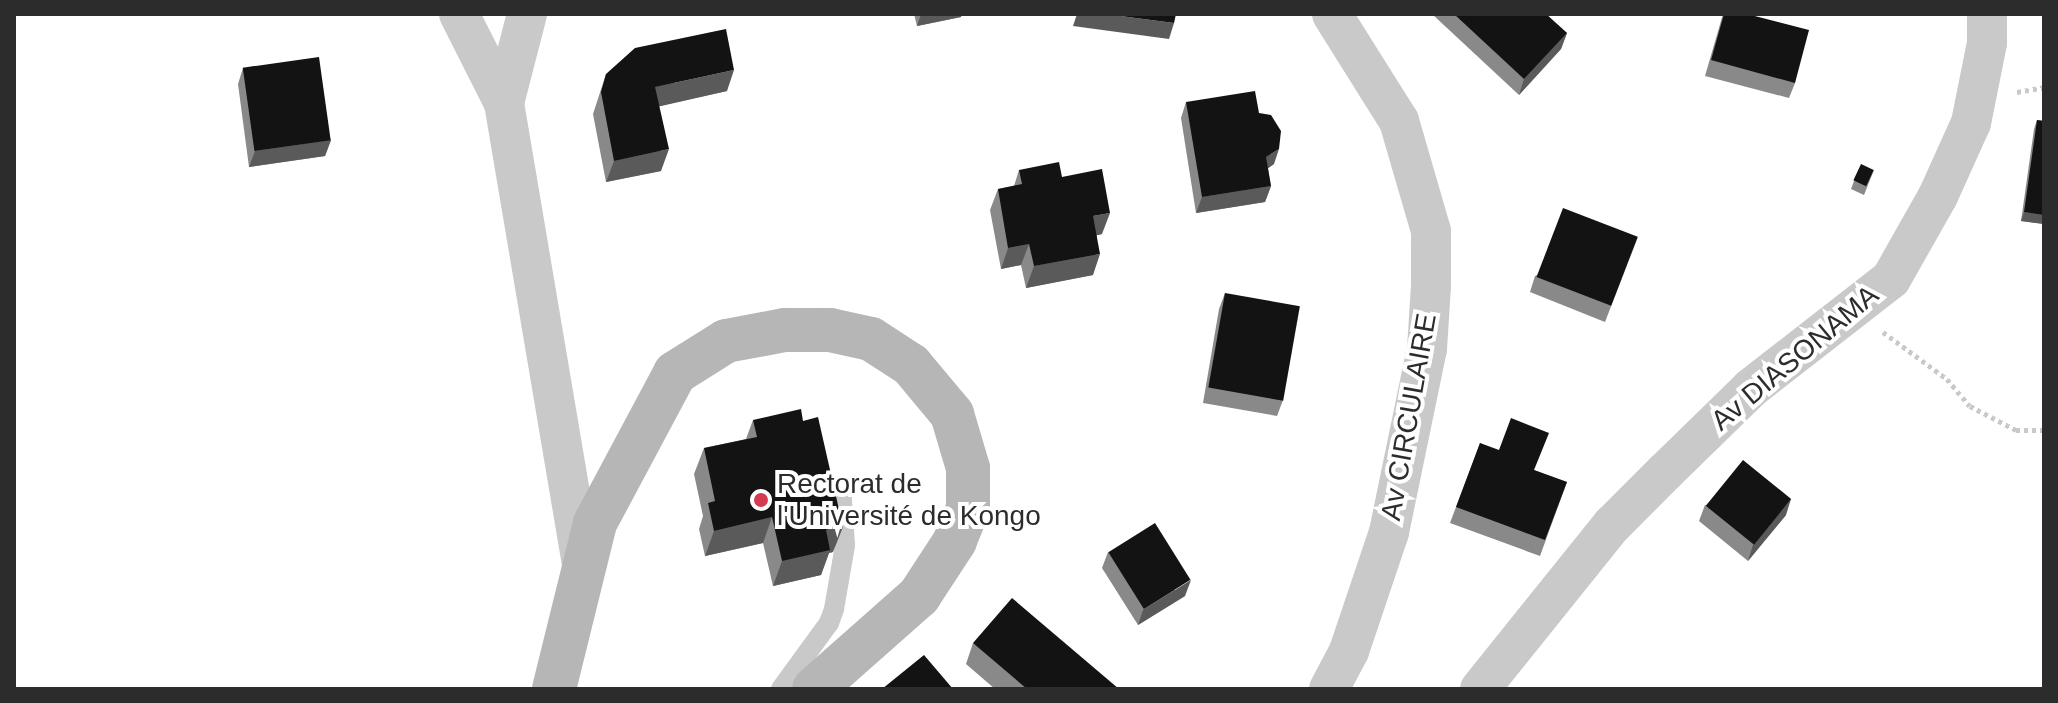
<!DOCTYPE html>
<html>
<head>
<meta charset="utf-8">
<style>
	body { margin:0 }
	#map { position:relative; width:2058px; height:703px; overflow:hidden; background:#fff; font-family:Helvetica,sans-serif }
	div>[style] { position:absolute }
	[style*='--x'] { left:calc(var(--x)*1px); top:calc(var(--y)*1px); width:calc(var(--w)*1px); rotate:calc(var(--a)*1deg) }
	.path>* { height:5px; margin-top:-2.5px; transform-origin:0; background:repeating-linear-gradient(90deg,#c9c9c9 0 4px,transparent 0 8px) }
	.lane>* { height:20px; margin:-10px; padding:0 10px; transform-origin:10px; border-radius:10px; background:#c9c9c9 }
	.street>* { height:40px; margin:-20px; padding:0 20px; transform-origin:20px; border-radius:20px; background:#c9c9c9 }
	.secondary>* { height:44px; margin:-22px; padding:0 22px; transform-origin:22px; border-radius:22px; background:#b6b6b6 }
	.wall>* { inset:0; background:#898989 }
	.shaded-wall>* { inset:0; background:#5a5a5a }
	.building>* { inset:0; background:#131313; transform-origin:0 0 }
	.dots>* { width:22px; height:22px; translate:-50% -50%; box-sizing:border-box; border:4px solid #fff; border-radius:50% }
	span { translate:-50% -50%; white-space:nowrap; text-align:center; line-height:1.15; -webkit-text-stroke:8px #fff; paint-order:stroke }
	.street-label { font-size:28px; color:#2c2c2c }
	.poi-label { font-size:28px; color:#2c2c2c }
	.left { translate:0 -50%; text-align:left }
	.frame { position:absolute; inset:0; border:16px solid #2c2c2c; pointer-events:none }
</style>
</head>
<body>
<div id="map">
	<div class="path">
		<i style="--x:2017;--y:92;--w:27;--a:-10"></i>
		<i style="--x:1883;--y:332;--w:79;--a:36.3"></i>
		<i style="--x:1947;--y:379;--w:35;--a:50"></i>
		<i style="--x:1970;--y:406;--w:52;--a:27.6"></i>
		<i style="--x:2016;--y:430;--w:28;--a:0"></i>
	</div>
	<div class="lane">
		<i style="--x:781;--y:689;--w:82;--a:-54"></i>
		<i style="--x:829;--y:623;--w:15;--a:-70"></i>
		<i style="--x:834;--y:609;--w:65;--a:-80.2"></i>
		<i style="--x:845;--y:545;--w:60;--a:-93.8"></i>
	</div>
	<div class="street">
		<i style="--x:459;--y:14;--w:100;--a:63.2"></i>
		<i style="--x:504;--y:103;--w:475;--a:80.4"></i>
		<i style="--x:504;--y:103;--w:92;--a:-75.5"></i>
		<i style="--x:1329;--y:689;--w:43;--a:-62.2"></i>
		<i style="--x:1349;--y:651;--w:126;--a:-71.4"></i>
		<i style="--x:1389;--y:532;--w:187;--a:-78.3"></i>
		<i style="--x:1427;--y:349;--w:63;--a:-86.4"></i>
		<i style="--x:1431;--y:286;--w:55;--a:-90"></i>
		<i style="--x:1431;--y:231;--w:115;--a:-106.2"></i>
		<i style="--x:1399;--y:121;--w:126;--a:-122.1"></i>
		<i style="--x:1480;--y:689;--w:211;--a:-51.2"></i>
		<i style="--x:1612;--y:525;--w:75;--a:-45"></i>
		<i style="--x:1665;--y:472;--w:120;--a:-44.3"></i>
		<i style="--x:1751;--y:388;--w:177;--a:-37.9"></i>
		<i style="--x:1891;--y:279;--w:95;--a:-60.5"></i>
		<i style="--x:1938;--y:196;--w:80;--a:-65.7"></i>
		<i style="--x:1971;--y:123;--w:82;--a:-78.7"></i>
		<i style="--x:1987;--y:43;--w:29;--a:-90"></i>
	</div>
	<div class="secondary">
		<i style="--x:554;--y:689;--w:171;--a:-76.1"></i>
		<i style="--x:595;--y:523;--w:170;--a:-61.9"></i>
		<i style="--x:675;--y:373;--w:60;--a:-32.1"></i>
		<i style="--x:726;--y:341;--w:60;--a:-10.6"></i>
		<i style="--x:785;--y:330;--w:45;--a:0"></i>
		<i style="--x:830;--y:330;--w:42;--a:12.4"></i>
		<i style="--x:871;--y:339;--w:48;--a:33"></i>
		<i style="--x:911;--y:365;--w:64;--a:50.1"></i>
		<i style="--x:952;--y:414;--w:56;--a:73.5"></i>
		<i style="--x:968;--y:468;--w:40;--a:90"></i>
		<i style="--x:968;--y:508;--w:35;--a:112"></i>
		<i style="--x:955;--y:541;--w:66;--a:123.2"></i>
		<i style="--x:919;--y:596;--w:140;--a:138.5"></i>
	</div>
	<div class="wall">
		<i style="clip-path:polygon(914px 14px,962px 14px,961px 17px,917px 26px)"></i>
		<i style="clip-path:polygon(1432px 14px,1546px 14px,1567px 33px,1561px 49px,1519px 95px)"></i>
		<i style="clip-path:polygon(1723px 14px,1795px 83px,1789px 98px,1705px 76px)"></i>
		<i style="clip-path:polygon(243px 68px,331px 140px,325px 156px,249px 167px,238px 84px)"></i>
		<i style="clip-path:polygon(606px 74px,727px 91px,659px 106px,661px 171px,606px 182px,593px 114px)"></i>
		<i style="clip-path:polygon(1186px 102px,1259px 113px,1274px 164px,1268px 168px,1271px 186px,1265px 202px,1196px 213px,1181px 118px)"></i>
		<i style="clip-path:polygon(2037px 120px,2044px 121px,2044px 224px,2021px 221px,2034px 129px)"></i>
		<i style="clip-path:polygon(1019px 170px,1062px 177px,1102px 234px,1097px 235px,1093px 275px,1026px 288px,1021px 265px,1001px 269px,990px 210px,998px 189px,1014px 186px)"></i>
		<i style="clip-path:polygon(1874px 170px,1864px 195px,1851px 189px,1854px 181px)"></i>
		<i style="clip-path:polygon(1638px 237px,1605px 322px,1530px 292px,1535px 276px)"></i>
		<i style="clip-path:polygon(1225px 293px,1283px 400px,1277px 416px,1203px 403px,1219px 309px)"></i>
		<i style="clip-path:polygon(753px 420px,833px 552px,829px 553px,821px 575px,773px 586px,763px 543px,705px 556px,699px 529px,703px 516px,694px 474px,704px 448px,746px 439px)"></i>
		<i style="clip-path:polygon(1480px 443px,1534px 470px,1567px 482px,1540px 556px,1450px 523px)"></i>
		<i style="clip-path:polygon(1705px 505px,1786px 515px,1748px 561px,1699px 521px)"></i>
		<i style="clip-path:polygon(1108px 552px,1185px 596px,1138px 625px,1102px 568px)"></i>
		<i style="clip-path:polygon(973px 643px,1119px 689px,995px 689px,966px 664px)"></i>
	</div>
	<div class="shaded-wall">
		<i style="clip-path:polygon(921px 14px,962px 14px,961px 17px,917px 26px)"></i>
		<i style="clip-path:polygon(1077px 14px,1105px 14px,1174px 23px,1169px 39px,1073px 26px)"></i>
		<i style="clip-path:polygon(1567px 33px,1561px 49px,1519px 95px,1524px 79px)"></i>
		<i style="clip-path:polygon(734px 70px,727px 91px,648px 109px,655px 87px)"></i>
		<i style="clip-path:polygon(331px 140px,325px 156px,249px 167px,255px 151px)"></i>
		<i style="clip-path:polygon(669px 149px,661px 171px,606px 182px,614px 161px)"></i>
		<i style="clip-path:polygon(1279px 149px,1274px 164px,1261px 173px,1266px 157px)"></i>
		<i style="clip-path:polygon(1271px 186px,1265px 202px,1196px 213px,1202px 197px)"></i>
		<i style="clip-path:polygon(2024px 212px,2044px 215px,2044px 224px,2021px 221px)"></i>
		<i style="clip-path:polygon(1110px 213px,1102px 234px,1085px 238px,1093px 216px)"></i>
		<i style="clip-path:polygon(1029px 244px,1021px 265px,1001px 269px,1008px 248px)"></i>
		<i style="clip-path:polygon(1100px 254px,1093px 275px,1026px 288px,1034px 266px)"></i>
		<i style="clip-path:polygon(1791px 499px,1786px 515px,1748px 561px,1753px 545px)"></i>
		<i style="clip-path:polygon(772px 517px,763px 543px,705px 556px,714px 531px)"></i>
		<i style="clip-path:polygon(843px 527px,833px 552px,829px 553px,821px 575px,773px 586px,782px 561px,826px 530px)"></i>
		<i style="clip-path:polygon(1191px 580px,1185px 596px,1138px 625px,1143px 610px)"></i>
	</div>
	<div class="building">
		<i style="clip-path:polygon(1105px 14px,1176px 14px,1174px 23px)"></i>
		<i style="clip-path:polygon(1454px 14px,1546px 14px,1567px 33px,1524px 79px)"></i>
		<i style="clip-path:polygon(1724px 14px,1747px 14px,1809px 30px,1795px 83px,1711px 60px)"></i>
		<i style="clip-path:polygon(726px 29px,734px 70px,655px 87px,669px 149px,614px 161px,601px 92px,606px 74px,635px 48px)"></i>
		<i style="left:319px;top:57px;width:84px;height:77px;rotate:82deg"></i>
		<i style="clip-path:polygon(1255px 91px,1259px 113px,1271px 115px,1281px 131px,1279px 149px,1266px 157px,1271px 186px,1202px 197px,1186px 102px)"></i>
		<i style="clip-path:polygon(2037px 120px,2044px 121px,2044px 215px,2024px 212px)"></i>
		<i style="clip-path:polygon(1059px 162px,1062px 177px,1102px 169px,1110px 213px,1093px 216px,1100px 254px,1034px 266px,1029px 244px,1008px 248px,998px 189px,1022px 184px,1019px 170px)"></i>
		<i style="left:1861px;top:164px;width:14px;height:18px;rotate:25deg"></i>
		<i style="left:1563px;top:208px;width:80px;height:74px;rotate:21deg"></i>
		<i style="left:1225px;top:293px;width:76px;height:96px;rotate:10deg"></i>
		<i style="clip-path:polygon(801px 409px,803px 421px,818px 417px,843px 527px,826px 530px,830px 550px,782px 561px,772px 517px,714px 531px,708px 503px,715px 501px,704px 448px,757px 437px,753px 420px)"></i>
		<i style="clip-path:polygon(1511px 418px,1549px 433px,1534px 470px,1567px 482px,1545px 540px,1456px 507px,1480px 443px,1499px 450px)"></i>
		<i style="left:1743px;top:460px;width:62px;height:59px;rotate:39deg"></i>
		<i style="left:1155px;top:523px;width:67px;height:55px;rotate:58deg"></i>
		<i style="clip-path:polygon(1012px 598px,1119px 689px,1027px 689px,973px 643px)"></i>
		<i style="clip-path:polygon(924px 655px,953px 689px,882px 689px)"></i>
	</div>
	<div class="dots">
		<i style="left:761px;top:500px;background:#d53b4f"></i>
	</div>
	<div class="street-label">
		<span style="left:1795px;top:358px;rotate:-40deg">Av DIASONAMA</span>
		<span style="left:1409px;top:417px;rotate:-80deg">Av CIRCULAIRE</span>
	</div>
	<div class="poi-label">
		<span class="left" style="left:777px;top:500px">Rectorat de<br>l'Université de Kongo</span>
	</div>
	<div class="frame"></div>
</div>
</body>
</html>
